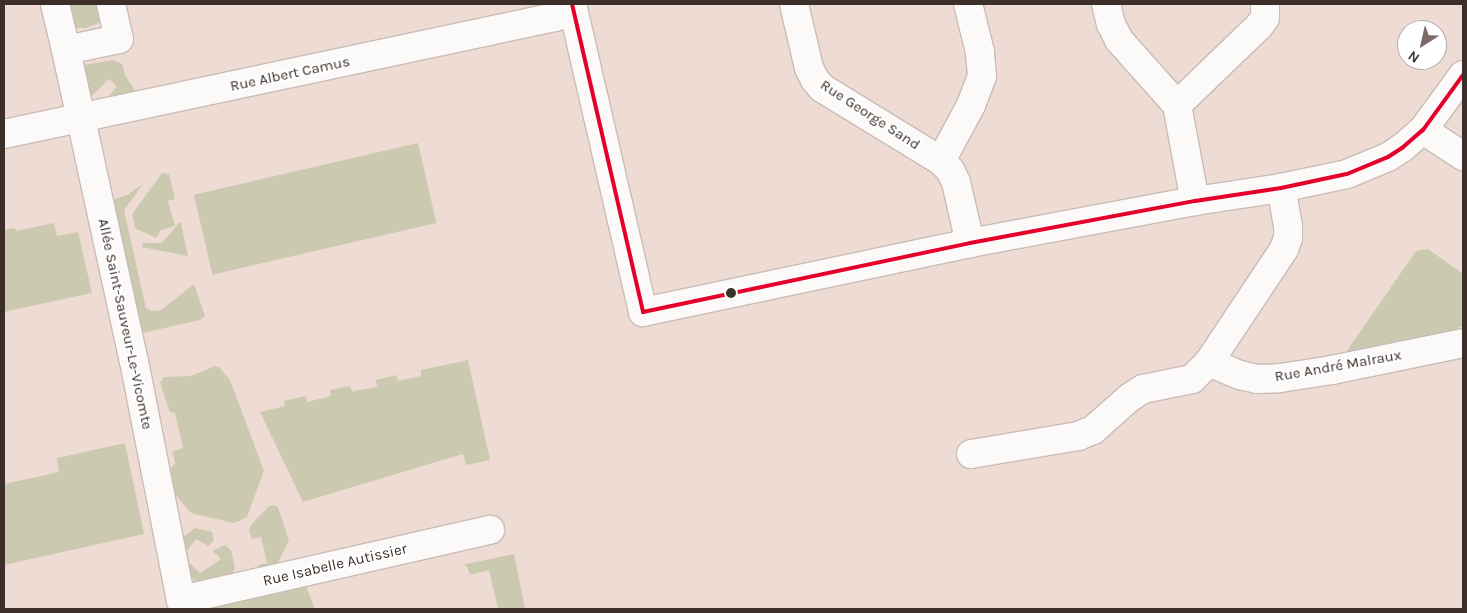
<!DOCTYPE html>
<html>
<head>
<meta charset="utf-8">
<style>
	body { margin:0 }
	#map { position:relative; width:1467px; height:613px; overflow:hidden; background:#eedcd4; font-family:Karla,sans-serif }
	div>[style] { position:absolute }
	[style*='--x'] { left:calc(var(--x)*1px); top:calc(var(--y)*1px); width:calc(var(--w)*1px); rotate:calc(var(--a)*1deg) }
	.green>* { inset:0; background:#cbcab0; transform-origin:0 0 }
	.roads { filter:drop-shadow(1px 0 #c9bbb5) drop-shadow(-1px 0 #c9bbb5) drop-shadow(0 1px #c9bbb5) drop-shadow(0 -1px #c9bbb5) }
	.minor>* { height:28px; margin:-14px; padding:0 14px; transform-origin:14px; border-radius:14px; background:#fcfaf9 }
	.bus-1>* { height:4px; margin:-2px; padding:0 2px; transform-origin:2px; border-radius:2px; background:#e4002b }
	.dots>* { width:14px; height:14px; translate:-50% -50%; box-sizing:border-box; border:2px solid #fff; border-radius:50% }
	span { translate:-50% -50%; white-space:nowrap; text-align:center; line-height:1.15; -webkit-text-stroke:4px #fff; paint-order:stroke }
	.street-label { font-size:15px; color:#3c2f29 }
	.frame { position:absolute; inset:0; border:5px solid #3c2f29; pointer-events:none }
	.north { position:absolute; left:1397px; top:20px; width:50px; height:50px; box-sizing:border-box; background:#fff; border:1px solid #b1aca9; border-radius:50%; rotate:215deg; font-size:14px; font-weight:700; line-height:20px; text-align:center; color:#3c2f29 }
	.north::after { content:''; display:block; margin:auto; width:18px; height:22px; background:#7a6c65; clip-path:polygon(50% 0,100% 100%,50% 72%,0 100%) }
</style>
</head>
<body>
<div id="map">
	<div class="green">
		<i style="clip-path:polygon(59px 4px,101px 4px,103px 13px,99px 23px,86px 28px,73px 28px)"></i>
		<i style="clip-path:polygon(113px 60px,122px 64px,126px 77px,139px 96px,105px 101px,117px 86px,109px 79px,84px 103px,78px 70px,84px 65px)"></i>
		<i style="left:418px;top:143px;width:82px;height:230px;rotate:77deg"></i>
		<i style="clip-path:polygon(162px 173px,169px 174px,175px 199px,168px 201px,175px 226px,161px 230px,156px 238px,135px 228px,132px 214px)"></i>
		<i style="clip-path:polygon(143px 184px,124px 210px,146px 308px,151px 311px,161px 310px,194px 284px,205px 316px,200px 320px,138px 334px,109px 201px,127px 195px)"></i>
		<i style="clip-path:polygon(54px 223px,57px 236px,78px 232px,92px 293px,4px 312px,5px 230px,15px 228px,16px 231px)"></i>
		<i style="clip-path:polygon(179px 223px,181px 223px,188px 256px,142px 247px,143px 243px,162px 243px)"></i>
		<i style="clip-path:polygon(1428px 249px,1463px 274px,1462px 326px,1444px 336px,1344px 355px,1416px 251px)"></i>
		<i style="clip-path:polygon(468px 360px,490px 460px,466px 465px,463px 454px,303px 502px,260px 412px,285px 406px,284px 401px,306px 396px,307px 402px,331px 396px,330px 390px,350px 386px,353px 393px,353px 391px,377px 387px,376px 380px,396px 375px,398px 381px,421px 376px,421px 370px)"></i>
		<i style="clip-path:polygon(215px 366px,219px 367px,230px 380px,264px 471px,247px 517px,234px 523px,194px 514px,188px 510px,175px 494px,169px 472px,175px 463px,172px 452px,183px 448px,175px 413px,170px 412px,160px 383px,164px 377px,191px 376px)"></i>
		<i style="clip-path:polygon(125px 443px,144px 534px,4px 565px,4px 484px,59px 472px,57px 458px)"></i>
		<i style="clip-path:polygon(274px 505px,278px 507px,289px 540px,277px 565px,259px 569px,258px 565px,267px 563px,261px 537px,252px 539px,249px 531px,251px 525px,269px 506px)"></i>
		<i style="clip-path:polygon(195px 528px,212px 532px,214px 540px,208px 546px,196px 539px,187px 551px,189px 559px,184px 560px,182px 538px)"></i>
		<i style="clip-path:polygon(225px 545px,231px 550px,235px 568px,232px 574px,212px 585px,200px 584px,188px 575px,186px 569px,191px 564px,200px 573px,220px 560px,220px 557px,213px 552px,214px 550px)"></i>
		<i style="clip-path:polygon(514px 554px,525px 609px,498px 609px,489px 570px,470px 575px,467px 566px,462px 565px)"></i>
		<i style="clip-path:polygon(304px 581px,315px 609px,192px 609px)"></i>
	</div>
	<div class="roads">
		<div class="minor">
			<i style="--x:55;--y:4;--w:47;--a:76.6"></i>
			<i style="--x:66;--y:50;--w:54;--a:-11.7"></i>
			<i style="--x:119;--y:39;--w:36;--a:-103"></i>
			<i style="--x:572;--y:4;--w:316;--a:77"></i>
			<i style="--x:643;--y:312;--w:334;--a:-11.9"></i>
			<i style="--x:970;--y:243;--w:229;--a:-10.6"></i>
			<i style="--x:1195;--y:201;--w:87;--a:-8.6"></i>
			<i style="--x:1281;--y:188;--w:67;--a:-12"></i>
			<i style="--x:1347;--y:174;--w:44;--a:-22.5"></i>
			<i style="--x:1388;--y:157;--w:17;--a:-33"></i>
			<i style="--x:1402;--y:148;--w:28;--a:-41"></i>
			<i style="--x:1423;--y:130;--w:68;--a:-54"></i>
			<i style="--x:794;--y:4;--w:66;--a:76.8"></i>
			<i style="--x:809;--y:68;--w:13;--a:63"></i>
			<i style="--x:815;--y:80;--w:11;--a:49"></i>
			<i style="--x:822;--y:88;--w:140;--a:31.5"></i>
			<i style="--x:941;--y:161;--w:13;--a:45"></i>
			<i style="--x:950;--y:170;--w:13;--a:63"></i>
			<i style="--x:956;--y:182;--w:63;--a:77.1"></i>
			<i style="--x:1106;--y:4;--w:21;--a:76"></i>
			<i style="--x:1111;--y:24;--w:18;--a:63"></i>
			<i style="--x:1119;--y:40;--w:87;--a:48.3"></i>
			<i style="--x:1177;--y:105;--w:98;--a:79.4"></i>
			<i style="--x:66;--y:50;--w:318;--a:77.7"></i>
			<i style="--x:134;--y:361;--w:244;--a:78.9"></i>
			<i style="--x:181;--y:600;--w:317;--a:-12.8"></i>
			<i style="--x:1177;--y:105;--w:114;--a:-43.9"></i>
			<i style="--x:1259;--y:26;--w:10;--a:-53"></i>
			<i style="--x:1265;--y:18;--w:14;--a:-90"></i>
			<i style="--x:1423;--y:130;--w:48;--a:33"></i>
			<i style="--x:4;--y:134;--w:563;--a:-11.99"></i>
			<i style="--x:555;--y:17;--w:21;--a:-35"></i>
			<i style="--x:941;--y:161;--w:64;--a:-61.8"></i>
			<i style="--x:971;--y:105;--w:31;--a:-69"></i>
			<i style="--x:982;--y:76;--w:24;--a:-95"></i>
			<i style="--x:980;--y:52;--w:49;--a:-104"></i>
			<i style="--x:1209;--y:362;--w:136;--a:-56.4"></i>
			<i style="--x:1284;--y:249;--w:12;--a:-70"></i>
			<i style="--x:1288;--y:238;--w:12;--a:-90"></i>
			<i style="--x:1288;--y:226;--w:39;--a:-100"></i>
			<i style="--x:971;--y:454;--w:109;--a:-9.5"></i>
			<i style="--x:1078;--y:436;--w:16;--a:-22"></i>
			<i style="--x:1093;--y:430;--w:48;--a:-41.6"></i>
			<i style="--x:1129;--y:398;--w:17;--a:-33"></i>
			<i style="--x:1143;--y:389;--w:50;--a:-11.5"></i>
			<i style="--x:1192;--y:379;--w:24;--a:-45"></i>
			<i style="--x:1209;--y:362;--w:34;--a:23"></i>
			<i style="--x:1240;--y:375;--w:17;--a:13"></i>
			<i style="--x:1257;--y:379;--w:23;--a:-2"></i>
			<i style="--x:1280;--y:378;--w:53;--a:-8.7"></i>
			<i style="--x:1332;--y:370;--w:134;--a:-11.6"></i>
		</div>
	</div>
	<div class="bus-1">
		<i style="--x:572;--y:4;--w:316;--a:77"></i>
		<i style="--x:643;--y:312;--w:334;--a:-11.9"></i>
		<i style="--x:970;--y:243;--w:229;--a:-10.6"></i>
		<i style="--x:1195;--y:201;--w:87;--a:-8.6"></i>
		<i style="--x:1281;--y:188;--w:67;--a:-12"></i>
		<i style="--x:1347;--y:174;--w:44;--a:-22.5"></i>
		<i style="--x:1388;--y:157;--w:17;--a:-33"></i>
		<i style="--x:1402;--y:148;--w:28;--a:-41"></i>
		<i style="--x:1423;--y:130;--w:68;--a:-54"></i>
	</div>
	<div class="dots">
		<i style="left:731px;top:293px;background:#3c2f29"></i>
	</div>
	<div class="street-label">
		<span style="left:290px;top:74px;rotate:-12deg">Rue Albert Camus</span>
		<span style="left:870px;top:115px;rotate:33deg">Rue George Sand</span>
		<span style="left:125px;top:324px;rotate:78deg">Allée Saint-Sauveur-Le-Vicomte</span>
		<span style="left:1338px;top:366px;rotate:-10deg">Rue André Malraux</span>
		<span style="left:335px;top:565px;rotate:-13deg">Rue Isabelle Autissier</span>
	</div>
	<div class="frame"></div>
	<div class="north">N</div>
</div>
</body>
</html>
